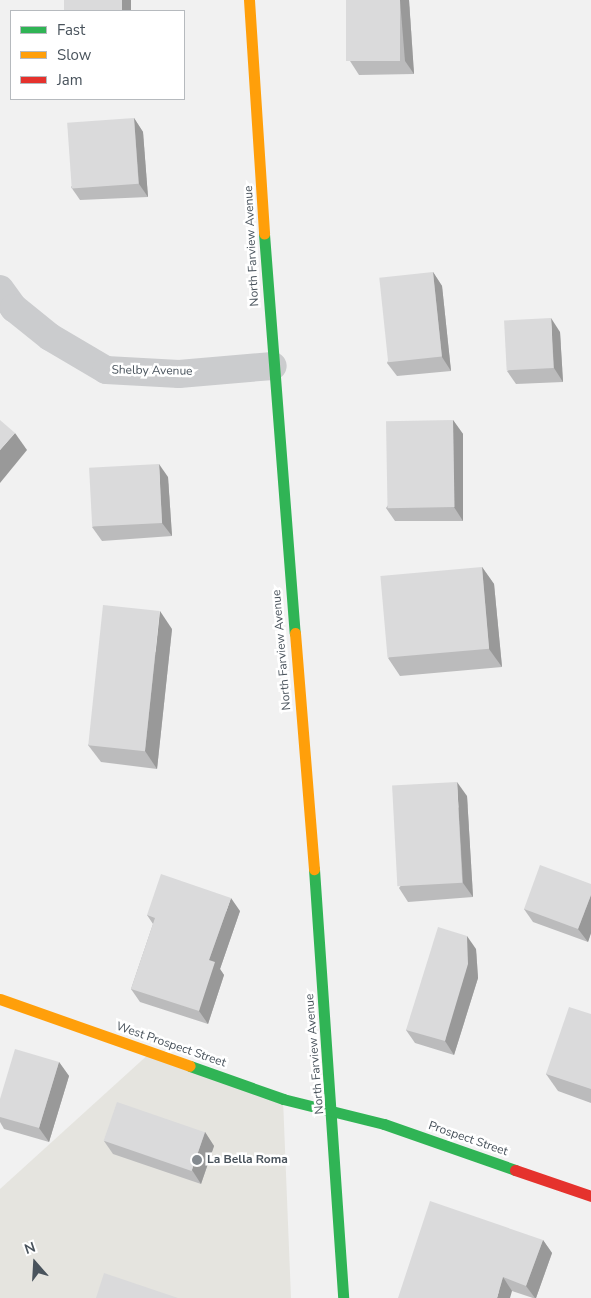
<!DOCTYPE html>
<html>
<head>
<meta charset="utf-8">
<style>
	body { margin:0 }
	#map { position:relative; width:591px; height:1298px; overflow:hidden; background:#f1f1f1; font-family:"Nunito Sans",sans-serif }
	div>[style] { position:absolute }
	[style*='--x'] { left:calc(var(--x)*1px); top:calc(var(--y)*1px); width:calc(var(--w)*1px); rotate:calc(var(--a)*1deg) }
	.commercial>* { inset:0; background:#e5e4df }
	.street>* { height:28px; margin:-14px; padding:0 14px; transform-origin:14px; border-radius:14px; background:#cbccce }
	.fast>* { height:11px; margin:-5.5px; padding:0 5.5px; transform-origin:5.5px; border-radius:5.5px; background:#30b455 }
	.slow>* { height:11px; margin:-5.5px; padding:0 5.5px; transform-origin:5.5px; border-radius:5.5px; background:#ff9f0a }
	.jam>* { height:11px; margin:-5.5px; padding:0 5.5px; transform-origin:5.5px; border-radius:5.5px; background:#e5322d }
	.wall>* { inset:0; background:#bbbbbc }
	.shaded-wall>* { inset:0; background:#999; transform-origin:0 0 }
	.building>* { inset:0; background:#dadadb; transform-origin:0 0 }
	.dots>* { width:14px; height:14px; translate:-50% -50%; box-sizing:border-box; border:2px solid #fff; border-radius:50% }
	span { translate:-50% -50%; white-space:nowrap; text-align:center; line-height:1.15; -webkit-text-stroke:5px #fff; paint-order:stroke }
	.street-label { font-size:12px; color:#49535c }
	.poi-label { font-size:12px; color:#49535c; font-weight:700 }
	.left { translate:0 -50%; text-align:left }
	.legend { position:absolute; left:10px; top:10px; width:175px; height:90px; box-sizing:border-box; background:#fff; border:1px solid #b6babe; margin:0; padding:6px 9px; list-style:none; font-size:15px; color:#49535c }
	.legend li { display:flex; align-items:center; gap:10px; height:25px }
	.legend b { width:25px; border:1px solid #b6babe }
	.north { position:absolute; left:10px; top:1238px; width:50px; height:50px; -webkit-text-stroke:4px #fff; paint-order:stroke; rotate:341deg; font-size:14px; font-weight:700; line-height:20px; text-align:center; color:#49535c }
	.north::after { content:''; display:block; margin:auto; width:18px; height:22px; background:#49535c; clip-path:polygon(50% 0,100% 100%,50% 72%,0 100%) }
</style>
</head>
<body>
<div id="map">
	<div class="commercial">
		<i style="clip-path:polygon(151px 1052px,283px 1099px,291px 1298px,0 1298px,0 1189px)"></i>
	</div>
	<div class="street">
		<i style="--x:0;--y:289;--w:24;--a:54"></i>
		<i style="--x:14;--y:308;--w:46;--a:38.9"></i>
		<i style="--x:50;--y:337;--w:65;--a:30.5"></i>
		<i style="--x:106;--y:370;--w:73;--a:3.1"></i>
		<i style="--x:179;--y:374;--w:94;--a:-4.9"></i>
	</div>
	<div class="fast">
		<i style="--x:264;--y:234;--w:400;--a:85.6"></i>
		<i style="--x:314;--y:869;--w:430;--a:86.1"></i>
		<i style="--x:190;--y:1066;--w:99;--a:19.5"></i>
		<i style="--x:283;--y:1099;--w:104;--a:13.9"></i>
		<i style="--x:384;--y:1124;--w:139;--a:19.3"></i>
	</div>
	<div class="slow">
		<i style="--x:249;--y:0;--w:234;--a:86.3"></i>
		<i style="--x:295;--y:633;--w:237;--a:85.4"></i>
		<i style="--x:0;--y:999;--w:201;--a:19.4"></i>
	</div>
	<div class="jam">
		<i style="--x:515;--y:1170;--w:80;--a:18.9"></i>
	</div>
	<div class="wall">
		<i style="clip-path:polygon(346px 0,409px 0,414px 74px,359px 75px,350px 61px)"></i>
		<i style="clip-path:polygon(134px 118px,143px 132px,148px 197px,80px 200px,71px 187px)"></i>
		<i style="clip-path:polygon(433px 272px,442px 286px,451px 371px,397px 376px,387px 363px)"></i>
		<i style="clip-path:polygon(560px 332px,563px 382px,516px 384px,507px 371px)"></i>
		<i style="clip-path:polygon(453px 420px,463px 434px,463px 521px,395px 521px,386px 508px)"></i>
		<i style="clip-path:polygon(168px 477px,172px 536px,102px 541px,92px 527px)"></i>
		<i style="clip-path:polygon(482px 567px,494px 584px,502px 667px,400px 676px,388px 658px)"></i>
		<i style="clip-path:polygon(172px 629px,157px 769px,101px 762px,88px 745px)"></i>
		<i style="clip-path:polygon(467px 796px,473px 897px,408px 902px,399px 888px)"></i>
		<i style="clip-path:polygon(591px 884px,591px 933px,588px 942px,533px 922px,524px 909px)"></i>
		<i style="clip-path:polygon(240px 911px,220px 969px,224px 975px,208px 1024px,140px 1002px,131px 989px,153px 924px,147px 915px)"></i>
		<i style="clip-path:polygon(476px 949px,478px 978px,454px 1055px,415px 1043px,406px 1030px)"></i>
		<i style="clip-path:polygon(591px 1014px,591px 1103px,558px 1091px,546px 1074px)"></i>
		<i style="clip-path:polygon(59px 1062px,69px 1076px,49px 1142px,4px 1129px,0 1122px,0 1117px)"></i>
		<i style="clip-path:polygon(205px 1132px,214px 1146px,201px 1184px,113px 1154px,104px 1141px)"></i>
		<i style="clip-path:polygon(543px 1240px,552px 1253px,536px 1298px,533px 1298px,512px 1291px,398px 1298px)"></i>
	</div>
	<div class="shaded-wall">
		<i style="left:122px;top:0;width:9px;height:11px"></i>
		<i style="clip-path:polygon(400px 0,409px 0,414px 74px,405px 61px)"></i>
		<i style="clip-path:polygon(134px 118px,143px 132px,148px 197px,139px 184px)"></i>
		<i style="clip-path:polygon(433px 272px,442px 286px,451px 371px,442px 357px)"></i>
		<i style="clip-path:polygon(551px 318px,560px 332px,563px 382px,554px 368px)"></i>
		<i style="clip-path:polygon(453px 420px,463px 434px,463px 521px,454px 507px)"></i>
		<i style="clip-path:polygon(15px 433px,27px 450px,0 483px,0 450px)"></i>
		<i style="clip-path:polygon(159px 464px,168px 477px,172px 536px,162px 523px)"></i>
		<i style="clip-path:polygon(482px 567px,494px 584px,502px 667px,489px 649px)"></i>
		<i style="clip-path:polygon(160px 611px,172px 629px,157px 769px,145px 751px)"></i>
		<i style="clip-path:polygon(457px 782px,467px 796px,473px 897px,463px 883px)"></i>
		<i style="clip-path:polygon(591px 895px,591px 933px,588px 942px,578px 929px)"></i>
		<i style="clip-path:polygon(231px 898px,240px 911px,220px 969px,224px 975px,208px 1024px,199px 1011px,209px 960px)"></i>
		<i style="clip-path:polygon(467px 936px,476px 949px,478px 978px,454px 1055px,445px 1041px)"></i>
		<i style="clip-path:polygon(59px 1062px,69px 1076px,49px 1142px,39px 1128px)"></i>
		<i style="clip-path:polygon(205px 1132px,214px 1146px,201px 1184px,192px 1170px)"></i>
		<i style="clip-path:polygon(543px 1240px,552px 1253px,536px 1298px,535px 1298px,526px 1286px)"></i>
		<i style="clip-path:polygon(503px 1277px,512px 1291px,510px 1298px,497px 1298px)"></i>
	</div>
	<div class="building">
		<i style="left:64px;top:0;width:58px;height:11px"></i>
		<i style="left:346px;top:0;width:54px;height:61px"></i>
		<i style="left:134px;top:118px;width:66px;height:67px;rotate:86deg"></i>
		<i style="left:433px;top:272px;width:85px;height:54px;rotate:84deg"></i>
		<i style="left:551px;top:318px;width:50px;height:47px;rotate:87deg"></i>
		<i style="clip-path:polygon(0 420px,15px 433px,0 450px)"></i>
		<i style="left:453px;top:420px;width:87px;height:67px;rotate:89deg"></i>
		<i style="left:159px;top:464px;width:59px;height:70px;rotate:87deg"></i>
		<i style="left:482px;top:567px;width:82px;height:102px;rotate:85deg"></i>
		<i style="left:103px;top:605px;width:57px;height:141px;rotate:6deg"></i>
		<i style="left:457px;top:782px;width:101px;height:65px;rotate:87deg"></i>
		<i style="clip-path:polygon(540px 865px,591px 884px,591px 895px,578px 929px,524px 909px)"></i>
		<i style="clip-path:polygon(161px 874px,231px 898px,209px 960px,215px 962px,199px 1011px,131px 989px,155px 918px,147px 915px)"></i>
		<i style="clip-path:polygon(438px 927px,467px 936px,468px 964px,445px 1041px,406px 1030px)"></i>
		<i style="clip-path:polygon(569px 1007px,591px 1014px,591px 1089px,546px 1074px)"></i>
		<i style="clip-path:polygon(15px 1049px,59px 1062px,39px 1128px,0 1117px,0 1099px)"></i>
		<i style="left:117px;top:1102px;width:93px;height:41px;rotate:19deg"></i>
		<i style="clip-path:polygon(430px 1201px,543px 1240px,526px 1286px,503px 1277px,497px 1298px,398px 1298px)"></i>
		<i style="clip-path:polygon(104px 1273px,178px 1298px,96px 1298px)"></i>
	</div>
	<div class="dots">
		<i style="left:197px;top:1160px;background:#848a90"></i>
	</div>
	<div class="street-label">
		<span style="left:252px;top:246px;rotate:-93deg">North Farview Avenue</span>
		<span style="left:152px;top:371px;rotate:1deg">Shelby Avenue</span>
		<span style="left:282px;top:650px;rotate:-95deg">North Farview Avenue</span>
		<span style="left:171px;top:1045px;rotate:19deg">West Prospect Street</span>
		<span style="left:315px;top:1054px;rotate:-95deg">North Farview Avenue</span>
		<span style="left:468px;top:1139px;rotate:19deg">Prospect Street</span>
	</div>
	<div class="poi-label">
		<span class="left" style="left:207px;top:1160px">La Bella Roma</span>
	</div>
	<ul class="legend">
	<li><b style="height:6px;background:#30b455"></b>Fast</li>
	<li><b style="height:6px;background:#ff9f0a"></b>Slow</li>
	<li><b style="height:6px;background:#e5322d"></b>Jam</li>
	</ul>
	<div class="north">N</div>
</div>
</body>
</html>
